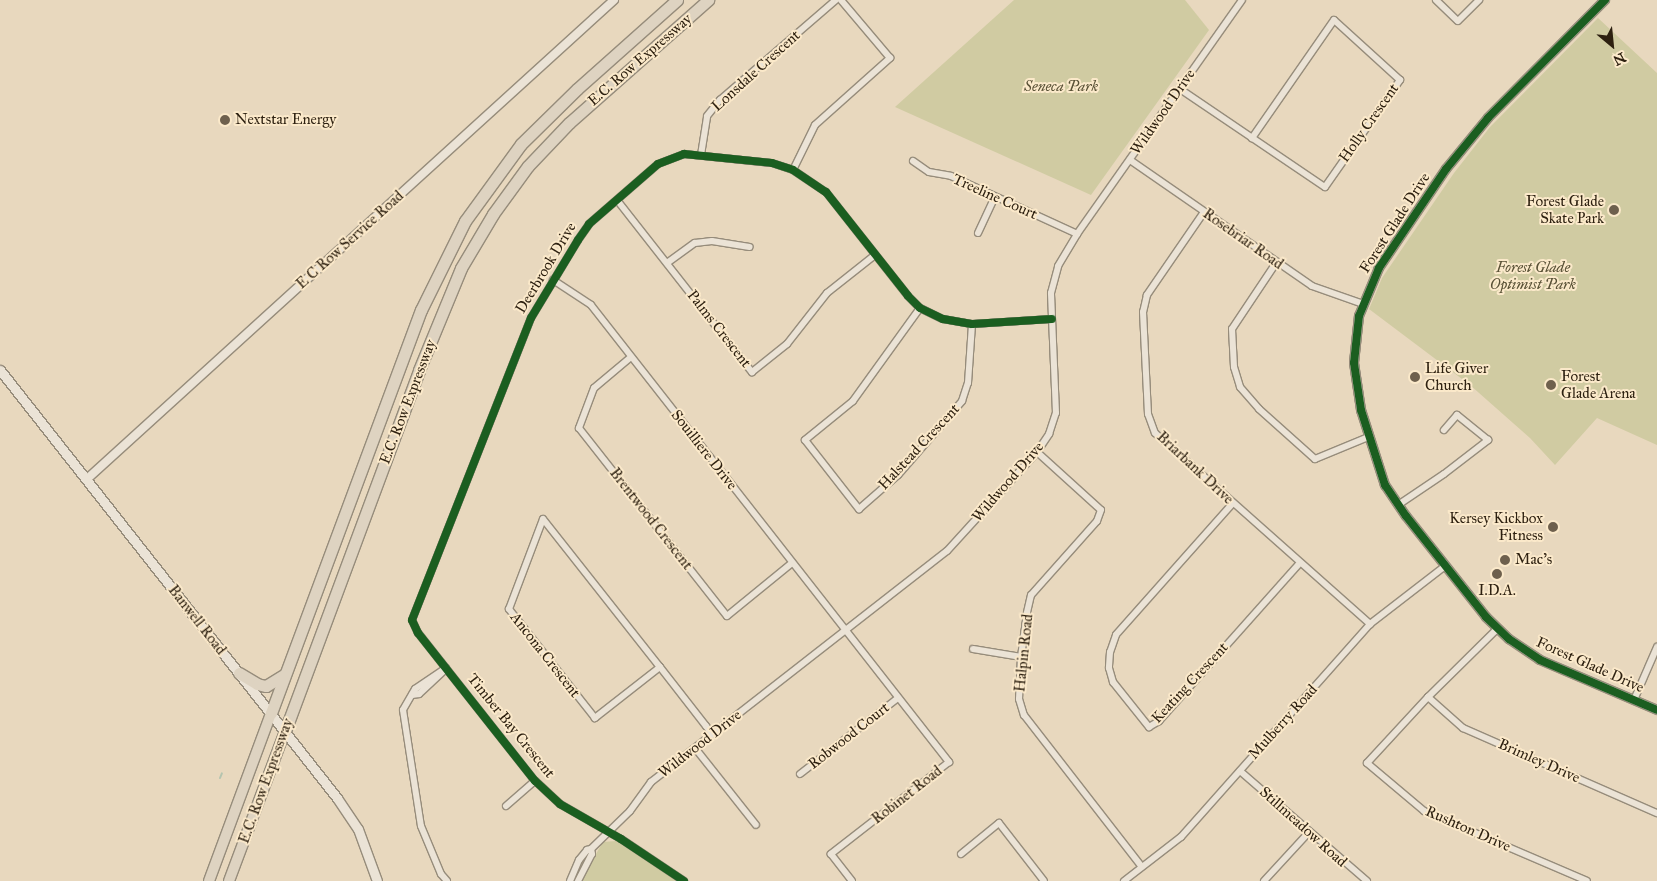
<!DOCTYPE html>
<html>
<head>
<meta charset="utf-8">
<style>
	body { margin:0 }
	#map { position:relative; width:1657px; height:881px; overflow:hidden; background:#e8d8be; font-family:"IM FELL Great Primer",serif }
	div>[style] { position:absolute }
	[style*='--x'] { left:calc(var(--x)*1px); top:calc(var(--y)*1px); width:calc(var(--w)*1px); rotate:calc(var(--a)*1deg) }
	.green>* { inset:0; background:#d0cba2 }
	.stream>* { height:2px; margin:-1px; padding:0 1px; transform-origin:1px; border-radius:1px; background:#b4c4af }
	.roads { filter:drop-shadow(1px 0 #968c7b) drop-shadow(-1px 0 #968c7b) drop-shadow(0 1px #968c7b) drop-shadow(0 -1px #968c7b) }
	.minor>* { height:6px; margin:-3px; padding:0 3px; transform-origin:3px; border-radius:3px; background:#ebe3d6 }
	.tertiary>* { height:8px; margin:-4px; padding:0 4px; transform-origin:4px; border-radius:4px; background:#ebe3d6 }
	.secondary>* { height:9px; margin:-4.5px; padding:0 4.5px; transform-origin:4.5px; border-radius:4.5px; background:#ebe3d6 }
	.primary>* { height:10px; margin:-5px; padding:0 5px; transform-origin:5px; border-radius:5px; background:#ded3c1 }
	.motorway>* { height:11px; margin:-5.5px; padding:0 5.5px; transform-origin:5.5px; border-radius:5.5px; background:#ded3c1 }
	.cycleway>* { height:8px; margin:-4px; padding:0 4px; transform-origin:4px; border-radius:4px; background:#1b5e20 }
	.dots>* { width:14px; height:14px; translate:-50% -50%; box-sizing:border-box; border:2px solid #fbe9ca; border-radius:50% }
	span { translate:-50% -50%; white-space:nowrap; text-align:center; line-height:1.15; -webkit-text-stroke:4px #fbe9ca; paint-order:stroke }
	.street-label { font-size:15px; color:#2d2010 }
	.park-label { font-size:15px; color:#585035; font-style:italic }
	.poi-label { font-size:15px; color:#2d2010 }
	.left { translate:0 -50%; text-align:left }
	.right { translate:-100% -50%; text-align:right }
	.north { position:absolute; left:1587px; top:20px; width:50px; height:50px; -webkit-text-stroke:4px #fbe9ca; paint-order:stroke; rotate:152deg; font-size:14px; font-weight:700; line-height:20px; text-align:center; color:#2d2010 }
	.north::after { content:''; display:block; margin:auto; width:18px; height:22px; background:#2d2010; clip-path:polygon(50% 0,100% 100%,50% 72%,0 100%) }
</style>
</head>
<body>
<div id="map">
	<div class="green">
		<i style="clip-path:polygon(1014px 0,1185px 0,1209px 30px,1091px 195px,895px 107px)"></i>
		<i style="clip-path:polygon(1598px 18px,1657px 73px,1657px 445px,1597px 418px,1555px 465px,1530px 438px,1470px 385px,1369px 309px,1382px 278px,1454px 173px,1490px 127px)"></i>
		<i style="clip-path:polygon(616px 841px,664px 871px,678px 881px,582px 881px,586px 871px,603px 842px)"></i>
	</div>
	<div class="stream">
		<i style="--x:220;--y:778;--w:5;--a:-68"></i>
	</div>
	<div class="roads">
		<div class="minor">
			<i style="--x:1436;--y:0;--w:30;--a:44"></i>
			<i style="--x:1458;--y:21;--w:30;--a:-45"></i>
			<i style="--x:1180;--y:89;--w:175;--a:34.1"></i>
			<i style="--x:1325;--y:187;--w:131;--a:-55"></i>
			<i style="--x:1400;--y:80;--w:89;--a:-137.7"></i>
			<i style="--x:1334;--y:20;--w:144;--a:124.8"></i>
			<i style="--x:701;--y:155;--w:39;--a:-81"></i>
			<i style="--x:707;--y:116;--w:21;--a:-51"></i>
			<i style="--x:720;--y:100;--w:153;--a:-40.8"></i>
			<i style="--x:1130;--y:160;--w:221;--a:34.7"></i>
			<i style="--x:1312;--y:286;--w:54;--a:19.4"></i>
			<i style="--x:913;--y:161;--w:19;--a:35"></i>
			<i style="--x:929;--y:172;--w:22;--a:10"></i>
			<i style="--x:951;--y:176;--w:139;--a:24.7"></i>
			<i style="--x:793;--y:170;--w:50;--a:-63.9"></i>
			<i style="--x:815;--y:125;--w:101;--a:-41.8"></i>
			<i style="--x:890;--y:58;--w:76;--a:-130.2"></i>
			<i style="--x:617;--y:200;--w:219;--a:51.9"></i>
			<i style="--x:752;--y:372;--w:45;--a:-38.7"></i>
			<i style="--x:787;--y:344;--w:65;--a:-51.9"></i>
			<i style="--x:827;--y:293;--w:61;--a:-38.4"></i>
			<i style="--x:1204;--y:212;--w:101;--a:124.5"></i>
			<i style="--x:1147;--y:295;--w:17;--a:103"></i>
			<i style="--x:1143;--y:312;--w:102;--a:87.2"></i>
			<i style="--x:1148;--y:414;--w:20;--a:70"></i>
			<i style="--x:1155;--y:433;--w:288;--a:41.6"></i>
			<i style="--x:978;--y:233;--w:40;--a:-65"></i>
			<i style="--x:667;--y:263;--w:34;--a:-36"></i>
			<i style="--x:695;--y:243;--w:17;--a:-7"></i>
			<i style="--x:712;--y:241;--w:38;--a:9"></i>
			<i style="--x:1276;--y:263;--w:79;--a:123.7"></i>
			<i style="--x:1232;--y:329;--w:38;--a:87"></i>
			<i style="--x:1234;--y:367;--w:21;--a:73"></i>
			<i style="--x:1240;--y:387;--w:29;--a:49"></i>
			<i style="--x:1259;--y:409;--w:75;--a:41.8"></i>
			<i style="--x:1315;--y:459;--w:57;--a:-22.5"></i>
			<i style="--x:553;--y:280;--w:45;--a:33.3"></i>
			<i style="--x:591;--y:305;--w:581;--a:51.93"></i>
			<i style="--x:949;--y:762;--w:150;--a:142.1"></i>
			<i style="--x:831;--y:854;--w:34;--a:52"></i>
			<i style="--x:920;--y:308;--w:115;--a:125.8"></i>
			<i style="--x:853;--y:401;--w:62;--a:140.9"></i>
			<i style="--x:805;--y:440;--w:88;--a:52"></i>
			<i style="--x:859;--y:509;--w:52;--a:-41.1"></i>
			<i style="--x:898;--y:475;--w:98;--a:-49.1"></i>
			<i style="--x:962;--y:401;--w:19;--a:-72"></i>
			<i style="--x:968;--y:383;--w:59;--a:-86.1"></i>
			<i style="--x:631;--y:357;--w:48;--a:140"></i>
			<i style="--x:594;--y:388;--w:43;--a:110.6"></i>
			<i style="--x:579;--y:428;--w:239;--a:51.8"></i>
			<i style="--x:727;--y:616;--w:84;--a:-39.2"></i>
			<i style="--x:1037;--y:452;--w:86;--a:42.2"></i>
			<i style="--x:1101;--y:510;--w:12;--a:110"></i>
			<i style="--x:1097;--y:521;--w:99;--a:131.7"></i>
			<i style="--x:1031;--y:595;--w:18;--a:103"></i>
			<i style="--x:1027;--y:613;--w:44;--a:97.8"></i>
			<i style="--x:1021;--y:657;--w:42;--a:92.7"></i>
			<i style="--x:1019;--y:699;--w:17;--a:73"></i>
			<i style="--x:1024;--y:715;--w:192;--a:52.2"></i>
			<i style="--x:1233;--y:503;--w:176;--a:131.6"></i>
			<i style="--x:1116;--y:635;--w:18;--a:109"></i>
			<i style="--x:1110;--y:652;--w:16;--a:94"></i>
			<i style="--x:1109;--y:668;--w:15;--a:74"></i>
			<i style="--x:1113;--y:682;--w:58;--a:51.3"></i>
			<i style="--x:1149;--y:727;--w:12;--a:-31"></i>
			<i style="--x:1159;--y:721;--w:212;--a:-48.3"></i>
			<i style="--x:1398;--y:505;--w:55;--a:-34"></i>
			<i style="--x:1444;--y:474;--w:56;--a:-37.7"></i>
			<i style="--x:1488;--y:440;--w:40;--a:-141"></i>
			<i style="--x:1457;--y:415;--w:20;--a:131"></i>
			<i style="--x:1497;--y:629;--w:97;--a:135.4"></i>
			<i style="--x:1428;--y:697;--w:90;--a:132.7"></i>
			<i style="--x:1367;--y:763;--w:75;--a:40.1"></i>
			<i style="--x:1424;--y:811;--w:177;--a:23.2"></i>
			<i style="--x:973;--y:649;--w:49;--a:9.5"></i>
			<i style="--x:660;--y:667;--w:83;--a:141.9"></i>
			<i style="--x:595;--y:718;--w:139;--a:-128.3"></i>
			<i style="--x:509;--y:609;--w:96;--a:-69.3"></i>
			<i style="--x:543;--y:519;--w:189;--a:51.7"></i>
			<i style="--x:660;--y:667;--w:75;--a:52.1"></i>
			<i style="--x:706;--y:726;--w:11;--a:52"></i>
			<i style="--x:446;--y:668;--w:37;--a:146"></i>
			<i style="--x:415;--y:689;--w:24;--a:120"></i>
			<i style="--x:403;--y:710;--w:117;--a:81.2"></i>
			<i style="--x:421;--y:826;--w:52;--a:67.4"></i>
			<i style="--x:441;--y:874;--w:9;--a:49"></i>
			<i style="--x:412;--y:695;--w:7;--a:-8"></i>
			<i style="--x:419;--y:694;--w:34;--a:-43"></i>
			<i style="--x:1428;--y:697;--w:47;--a:41.5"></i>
			<i style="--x:1463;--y:728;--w:212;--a:23.7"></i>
			<i style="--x:1634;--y:700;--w:58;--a:-66.5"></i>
			<i style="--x:695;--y:748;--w:98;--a:51.6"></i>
			<i style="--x:1240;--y:771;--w:168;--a:40.9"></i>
			<i style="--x:800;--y:774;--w:124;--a:-37.8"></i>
			<i style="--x:506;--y:806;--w:38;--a:-41"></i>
			<i style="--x:961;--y:854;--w:49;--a:-39.2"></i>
			<i style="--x:999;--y:823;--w:73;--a:52.2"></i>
			<i style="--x:570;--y:881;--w:23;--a:-67"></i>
			<i style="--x:579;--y:860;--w:13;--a:-51"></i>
			<i style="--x:587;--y:850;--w:4;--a:-14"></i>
			<i style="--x:591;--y:849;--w:54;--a:-44.3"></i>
			<i style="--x:630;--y:811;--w:36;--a:-54"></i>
			<i style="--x:651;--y:782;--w:375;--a:-38"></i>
			<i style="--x:947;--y:551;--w:134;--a:-47.7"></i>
			<i style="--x:1037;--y:452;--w:22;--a:-56"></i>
			<i style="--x:1049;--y:434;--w:22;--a:-72"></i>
			<i style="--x:1056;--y:413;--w:120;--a:-92.4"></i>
			<i style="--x:1051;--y:293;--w:28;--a:-75"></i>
			<i style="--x:1058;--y:266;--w:37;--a:-59"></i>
			<i style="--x:1077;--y:234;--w:286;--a:-54.8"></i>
			<i style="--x:578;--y:881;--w:30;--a:-63"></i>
			<i style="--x:592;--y:854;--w:5;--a:-101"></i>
			<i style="--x:684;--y:881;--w:76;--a:-146.3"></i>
			<i style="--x:621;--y:839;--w:70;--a:-150.2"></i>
			<i style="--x:560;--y:804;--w:34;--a:-137"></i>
			<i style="--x:535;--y:781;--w:189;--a:-128.3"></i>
			<i style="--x:418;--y:633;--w:14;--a:-115"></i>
			<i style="--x:412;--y:620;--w:325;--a:-68.5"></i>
			<i style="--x:531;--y:318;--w:91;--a:-58.9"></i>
			<i style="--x:578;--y:240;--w:19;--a:-55"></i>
			<i style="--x:589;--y:224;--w:91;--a:-41"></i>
			<i style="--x:658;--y:164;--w:28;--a:-21"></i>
			<i style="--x:684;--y:154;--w:88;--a:5.8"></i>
			<i style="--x:772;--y:163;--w:22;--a:18"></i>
			<i style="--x:793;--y:170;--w:40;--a:34"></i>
			<i style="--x:826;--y:192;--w:132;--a:51.7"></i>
			<i style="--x:908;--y:296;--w:17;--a:45"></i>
			<i style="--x:920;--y:308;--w:25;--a:26"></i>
			<i style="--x:943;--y:319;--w:29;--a:10"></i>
			<i style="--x:972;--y:324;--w:80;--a:-3.6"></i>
			<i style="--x:1124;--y:881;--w:72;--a:-37.7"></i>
			<i style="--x:1181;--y:837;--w:285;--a:-48.4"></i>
			<i style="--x:1370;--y:624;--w:95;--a:-37.7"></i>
			<i style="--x:1264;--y:881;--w:67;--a:-47.4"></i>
		</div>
		<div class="tertiary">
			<i style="--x:1605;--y:0;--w:166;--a:134.8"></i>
			<i style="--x:1488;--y:118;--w:66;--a:129.5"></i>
			<i style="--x:1446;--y:169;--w:120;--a:124.1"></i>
			<i style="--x:1379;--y:268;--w:52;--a:112.6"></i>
			<i style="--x:1359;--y:316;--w:47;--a:96.1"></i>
			<i style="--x:1354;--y:363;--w:48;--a:81.5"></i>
			<i style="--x:1361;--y:410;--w:79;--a:72.3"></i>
			<i style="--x:1385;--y:485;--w:37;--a:56"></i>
			<i style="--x:1406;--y:516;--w:129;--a:51.6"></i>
			<i style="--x:1486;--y:617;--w:32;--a:44"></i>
			<i style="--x:1509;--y:639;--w:37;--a:34"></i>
			<i style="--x:1540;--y:660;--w:127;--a:23.1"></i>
			<i style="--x:87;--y:479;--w:712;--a:-42.27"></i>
		</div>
		<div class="secondary">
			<i style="--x:0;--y:370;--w:545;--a:51.78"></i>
			<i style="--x:337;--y:798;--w:37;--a:56"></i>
			<i style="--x:358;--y:829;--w:55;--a:69.9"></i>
		</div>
		<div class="primary">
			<i style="--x:209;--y:881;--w:179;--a:-69.7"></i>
			<i style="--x:229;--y:881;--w:160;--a:-69.5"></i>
		</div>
		<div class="motorway">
			<i style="--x:239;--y:673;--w:21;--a:31"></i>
			<i style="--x:257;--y:684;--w:9;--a:13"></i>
			<i style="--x:266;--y:686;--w:22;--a:-32"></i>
			<i style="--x:271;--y:713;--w:430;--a:-69.6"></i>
			<i style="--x:421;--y:310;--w:99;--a:-63.7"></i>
			<i style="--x:465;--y:221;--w:95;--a:-54"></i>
			<i style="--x:521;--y:144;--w:78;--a:-44.5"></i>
			<i style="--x:577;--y:89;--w:134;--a:-41.7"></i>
			<i style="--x:285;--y:731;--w:385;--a:-69.6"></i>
			<i style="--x:419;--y:370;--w:110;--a:-67.6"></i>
			<i style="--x:461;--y:268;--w:63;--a:-59.3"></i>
			<i style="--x:493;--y:214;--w:59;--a:-53.9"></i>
			<i style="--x:528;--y:166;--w:59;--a:-46.4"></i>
			<i style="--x:569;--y:123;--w:186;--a:-41.5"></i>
		</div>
	</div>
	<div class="cycleway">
		<i style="--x:1605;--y:0;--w:166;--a:134.8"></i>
		<i style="--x:1488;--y:118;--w:66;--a:129.5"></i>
		<i style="--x:1446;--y:169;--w:120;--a:124.1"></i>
		<i style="--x:1379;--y:268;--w:52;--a:112.6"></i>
		<i style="--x:1359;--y:316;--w:47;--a:96.1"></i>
		<i style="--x:1354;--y:363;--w:48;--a:81.5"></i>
		<i style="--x:1361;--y:410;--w:79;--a:72.3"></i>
		<i style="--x:1385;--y:485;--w:37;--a:56"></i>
		<i style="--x:1406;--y:516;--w:129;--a:51.6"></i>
		<i style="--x:1486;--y:617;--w:32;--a:44"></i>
		<i style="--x:1509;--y:639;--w:37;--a:34"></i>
		<i style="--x:1540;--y:660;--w:127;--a:23.1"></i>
		<i style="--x:684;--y:881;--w:76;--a:-146.3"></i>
		<i style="--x:621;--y:839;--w:70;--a:-150.2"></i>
		<i style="--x:560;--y:804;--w:34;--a:-137"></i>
		<i style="--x:535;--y:781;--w:189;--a:-128.3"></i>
		<i style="--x:418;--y:633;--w:14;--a:-115"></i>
		<i style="--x:412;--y:620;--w:325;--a:-68.5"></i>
		<i style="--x:531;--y:318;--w:91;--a:-58.9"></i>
		<i style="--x:578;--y:240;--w:19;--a:-55"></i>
		<i style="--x:589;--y:224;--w:91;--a:-41"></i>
		<i style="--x:658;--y:164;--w:28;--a:-21"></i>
		<i style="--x:684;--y:154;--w:88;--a:5.8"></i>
		<i style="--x:772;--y:163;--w:22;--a:18"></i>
		<i style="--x:793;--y:170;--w:40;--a:34"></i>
		<i style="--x:826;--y:192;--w:132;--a:51.7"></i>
		<i style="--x:908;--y:296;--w:17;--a:45"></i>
		<i style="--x:920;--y:308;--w:25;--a:26"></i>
		<i style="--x:943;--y:319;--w:29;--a:10"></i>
		<i style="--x:972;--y:324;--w:80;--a:-3.6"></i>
	</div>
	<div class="dots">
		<i style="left:225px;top:120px;background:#6e604d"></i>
		<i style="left:1614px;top:210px;background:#6e604d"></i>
		<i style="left:1415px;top:377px;background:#6e604d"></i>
		<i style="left:1551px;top:385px;background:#6e604d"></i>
		<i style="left:1553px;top:527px;background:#6e604d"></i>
		<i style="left:1505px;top:560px;background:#6e604d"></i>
		<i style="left:1497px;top:574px;background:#6e604d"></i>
	</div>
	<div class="street-label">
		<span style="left:640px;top:60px;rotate:-41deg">E.C. Row Expressway</span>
		<span style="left:756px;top:71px;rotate:-42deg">Lonsdale Crescent</span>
		<span style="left:1163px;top:112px;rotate:-55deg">Wildwood Drive</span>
		<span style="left:1369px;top:123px;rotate:-55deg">Holly Crescent</span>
		<span style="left:995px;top:197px;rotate:24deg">Treeline Court</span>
		<span style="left:1395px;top:223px;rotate:-57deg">Forest Glade Drive</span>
		<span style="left:1243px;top:239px;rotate:35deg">Rosebriar Road</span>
		<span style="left:350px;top:240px;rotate:-42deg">E C Row Service Road</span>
		<span style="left:546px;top:268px;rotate:-59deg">Deerbrook Drive</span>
		<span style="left:719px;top:329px;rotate:52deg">Palms Crescent</span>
		<span style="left:408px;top:402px;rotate:-69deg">E.C. Row Expressway</span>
		<span style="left:919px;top:447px;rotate:-47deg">Halstead Crescent</span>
		<span style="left:704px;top:450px;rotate:52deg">Souilliere Drive</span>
		<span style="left:1195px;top:468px;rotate:43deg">Briarbank Drive</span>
		<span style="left:1008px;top:482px;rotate:-49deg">Wildwood Drive</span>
		<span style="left:651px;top:519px;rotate:52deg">Brentwood Crescent</span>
		<span style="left:197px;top:620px;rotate:52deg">Banwell Road</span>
		<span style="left:1024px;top:653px;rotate:-84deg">Halpin Road</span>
		<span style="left:545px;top:655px;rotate:52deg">Ancona Crescent</span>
		<span style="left:1590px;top:665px;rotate:24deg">Forest Glade Drive</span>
		<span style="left:1190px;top:683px;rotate:-47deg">Keating Crescent</span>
		<span style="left:1283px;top:722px;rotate:-48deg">Mulberry Road</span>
		<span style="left:511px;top:726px;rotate:51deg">Timber Bay Crescent</span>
		<span style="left:849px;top:736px;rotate:-38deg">Robwood Court</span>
		<span style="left:700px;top:744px;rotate:-38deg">Wildwood Drive</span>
		<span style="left:1539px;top:761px;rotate:24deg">Brimley Drive</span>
		<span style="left:266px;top:781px;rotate:-70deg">E.C. Row Expressway</span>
		<span style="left:907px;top:795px;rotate:-38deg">Robinet Road</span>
		<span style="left:1303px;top:827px;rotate:42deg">Stillmeadow Road</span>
		<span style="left:1468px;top:829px;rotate:24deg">Rushton Drive</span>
	</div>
	<div class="park-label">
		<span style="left:1061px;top:87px">Seneca Park</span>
		<span style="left:1533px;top:276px">Forest Glade<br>Optimist Park</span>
	</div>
	<div class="poi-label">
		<span class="left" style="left:235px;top:120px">Nextstar Energy</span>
		<span class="right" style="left:1604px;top:210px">Forest Glade<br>Skate Park</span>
		<span class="left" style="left:1425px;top:377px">Life Giver<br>Church</span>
		<span class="left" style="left:1561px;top:385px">Forest<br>Glade Arena</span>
		<span class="right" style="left:1543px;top:527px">Kersey Kickbox<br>Fitness</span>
		<span class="left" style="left:1515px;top:560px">Mac's</span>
		<span style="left:1497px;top:591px">I.D.A.</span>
	</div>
	<div class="north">N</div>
</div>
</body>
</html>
